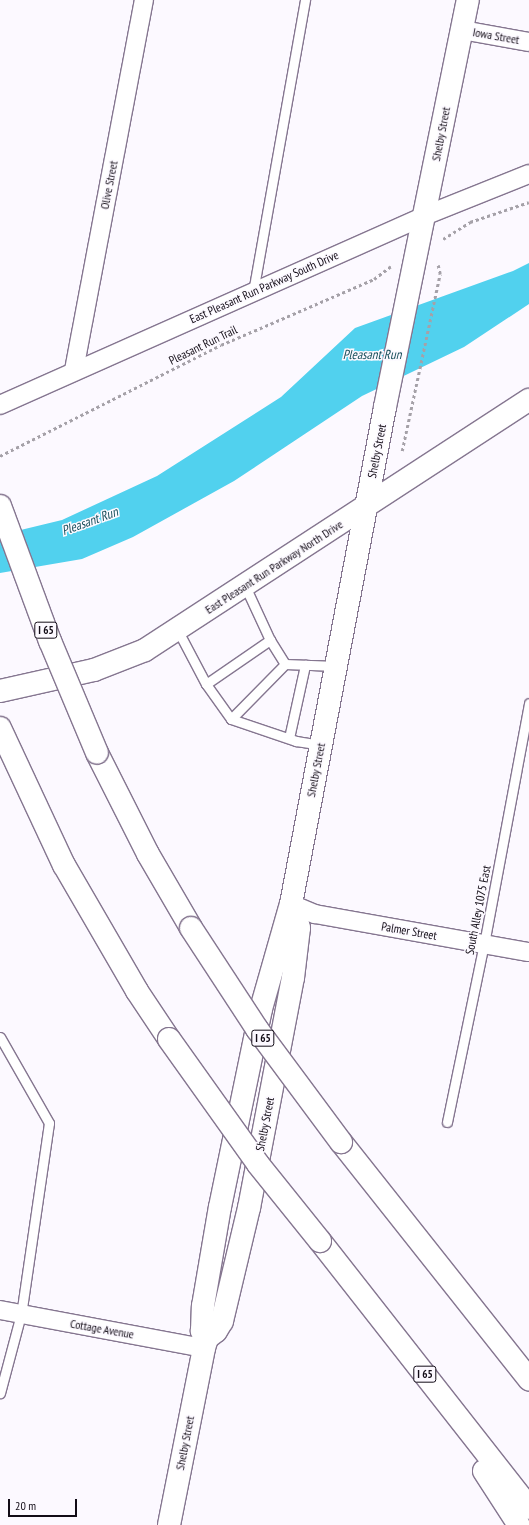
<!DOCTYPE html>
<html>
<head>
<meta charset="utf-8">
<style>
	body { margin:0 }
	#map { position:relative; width:529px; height:1525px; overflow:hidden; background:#fcf9ff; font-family:"PT Sans Narrow",sans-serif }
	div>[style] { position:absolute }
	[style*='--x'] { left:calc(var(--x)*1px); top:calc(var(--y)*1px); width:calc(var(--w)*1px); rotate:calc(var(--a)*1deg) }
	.water>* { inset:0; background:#51d1ee }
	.path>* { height:2.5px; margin-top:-1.25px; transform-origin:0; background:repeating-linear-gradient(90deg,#a5a1a8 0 3px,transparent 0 6px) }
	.roads { filter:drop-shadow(1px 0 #857690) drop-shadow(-1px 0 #857690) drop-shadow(0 1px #857690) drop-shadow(0 -1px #857690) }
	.service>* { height:9px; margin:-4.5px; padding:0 4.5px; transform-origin:4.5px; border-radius:4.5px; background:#fff }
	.minor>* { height:18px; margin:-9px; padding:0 9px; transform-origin:9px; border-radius:9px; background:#fff }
	.tertiary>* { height:22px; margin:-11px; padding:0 11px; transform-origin:11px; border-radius:11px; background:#fff }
	.secondary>* { height:22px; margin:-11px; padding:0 11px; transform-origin:11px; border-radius:11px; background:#fff }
	.motorway>* { height:22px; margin:-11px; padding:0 11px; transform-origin:11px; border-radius:11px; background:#fff }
	.bridges { filter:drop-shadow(1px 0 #857690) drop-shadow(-1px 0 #857690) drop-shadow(0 1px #857690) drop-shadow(0 -1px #857690) }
	.motorway-bridge>* { height:22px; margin:-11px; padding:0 11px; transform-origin:11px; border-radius:11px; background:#fff }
	span { translate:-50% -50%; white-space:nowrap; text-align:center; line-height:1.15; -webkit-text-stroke:3px #fcf9ff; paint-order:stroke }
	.shield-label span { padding:1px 3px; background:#fcf9ff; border:1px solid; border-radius:3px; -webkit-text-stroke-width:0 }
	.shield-label { font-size:11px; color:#120c16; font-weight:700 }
	.street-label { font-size:12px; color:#120c16 }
	.water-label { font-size:13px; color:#194f5b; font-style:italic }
	.scale { position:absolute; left:8px; top:1499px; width:69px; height:18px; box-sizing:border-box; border:2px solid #120c16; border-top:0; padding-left:5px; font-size:12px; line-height:14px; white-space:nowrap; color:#120c16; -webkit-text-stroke:3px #fcf9ff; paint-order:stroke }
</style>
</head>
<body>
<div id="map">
	<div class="water">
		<i style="clip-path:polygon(529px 263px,529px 304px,464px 347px,362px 396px,234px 481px,133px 537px,82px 559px,0 573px,0 535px,62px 520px,157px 476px,281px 397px,355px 328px,513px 271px)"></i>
	</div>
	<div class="path">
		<i style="--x:443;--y:239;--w:32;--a:-32"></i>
		<i style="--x:470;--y:222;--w:62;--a:-18.7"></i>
		<i style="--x:402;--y:451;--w:181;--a:-77.9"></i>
		<i style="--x:440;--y:274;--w:9;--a:-103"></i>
		<i style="--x:0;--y:456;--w:247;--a:-26.7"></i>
		<i style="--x:221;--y:345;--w:167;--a:-23.3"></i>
		<i style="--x:374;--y:279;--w:21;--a:-37"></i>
	</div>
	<div class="roads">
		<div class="service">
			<i style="--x:253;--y:292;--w:297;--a:-79.9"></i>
			<i style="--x:245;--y:586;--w:60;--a:65.2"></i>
			<i style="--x:270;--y:640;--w:28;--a:58"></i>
			<i style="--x:285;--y:664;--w:51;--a:2.2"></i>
			<i style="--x:177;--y:629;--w:62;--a:62.2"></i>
			<i style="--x:206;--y:684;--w:43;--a:54.5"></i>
			<i style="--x:231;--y:719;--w:69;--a:18.7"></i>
			<i style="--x:296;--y:741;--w:25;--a:9"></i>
			<i style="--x:206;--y:684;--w:78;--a:-34.5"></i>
			<i style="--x:231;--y:719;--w:77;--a:-45.5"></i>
			<i style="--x:289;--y:738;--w:75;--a:-77.6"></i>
			<i style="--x:0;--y:1037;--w:99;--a:60.3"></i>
			<i style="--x:49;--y:1123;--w:193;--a:98.3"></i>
			<i style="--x:21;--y:1314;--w:82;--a:104.9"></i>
			<i style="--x:447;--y:1122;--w:182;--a:-78.3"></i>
			<i style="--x:484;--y:944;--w:245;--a:-79.4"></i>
		</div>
		<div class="minor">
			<i style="--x:462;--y:30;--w:68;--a:10.2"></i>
			<i style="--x:74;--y:370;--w:377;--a:-79.3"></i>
			<i style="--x:0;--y:405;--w:464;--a:-24"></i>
			<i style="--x:424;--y:216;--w:113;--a:-21.8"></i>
			<i style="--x:291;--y:904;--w:26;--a:23"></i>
			<i style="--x:315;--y:914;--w:217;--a:10.1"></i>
			<i style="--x:0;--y:1310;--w:208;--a:10.6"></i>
		</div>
		<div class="tertiary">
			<i style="--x:0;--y:691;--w:96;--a:-12.6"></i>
			<i style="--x:94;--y:670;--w:55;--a:-21.4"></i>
			<i style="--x:145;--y:650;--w:458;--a:-33.1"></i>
		</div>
		<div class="secondary">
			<i style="--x:207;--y:1338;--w:9;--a:-126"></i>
			<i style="--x:202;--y:1331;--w:25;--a:-88"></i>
			<i style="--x:203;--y:1306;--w:100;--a:-80.3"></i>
			<i style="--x:220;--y:1207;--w:202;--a:-78.3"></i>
			<i style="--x:261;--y:1009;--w:109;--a:-74.1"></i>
			<i style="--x:291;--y:904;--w:506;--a:-79.29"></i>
			<i style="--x:385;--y:407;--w:415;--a:-78.5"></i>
			<i style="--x:169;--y:1525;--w:180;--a:-78.8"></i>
			<i style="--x:204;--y:1348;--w:10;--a:-73"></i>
			<i style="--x:207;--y:1338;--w:11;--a:-38"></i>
			<i style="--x:216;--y:1331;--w:12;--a:-59"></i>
			<i style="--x:222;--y:1321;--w:116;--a:-76.6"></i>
			<i style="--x:249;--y:1208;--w:234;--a:-79.2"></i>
			<i style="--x:293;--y:978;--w:50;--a:-83.2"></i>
			<i style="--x:299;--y:928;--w:21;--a:-104"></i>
		</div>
		<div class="motorway">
			<i style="--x:0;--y:728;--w:151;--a:65"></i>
			<i style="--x:64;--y:865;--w:146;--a:59.9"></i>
			<i style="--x:137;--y:991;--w:58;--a:56.3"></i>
			<i style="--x:97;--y:753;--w:113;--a:63.2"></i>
			<i style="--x:148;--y:854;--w:86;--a:59.8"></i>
			<i style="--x:341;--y:1142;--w:303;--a:51.6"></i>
			<i style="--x:320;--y:1241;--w:339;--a:51.9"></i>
			<i style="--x:484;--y:1471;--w:64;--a:57.1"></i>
		</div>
	</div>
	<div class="bridges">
		<div class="motorway-bridge">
			<i style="--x:0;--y:506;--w:144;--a:69.7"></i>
			<i style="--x:50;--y:641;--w:121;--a:67.2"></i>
			<i style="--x:191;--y:928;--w:121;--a:56.8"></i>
			<i style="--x:257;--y:1029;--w:141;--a:53.4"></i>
			<i style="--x:169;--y:1039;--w:153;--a:54.5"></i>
			<i style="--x:258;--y:1164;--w:99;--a:51.2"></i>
		</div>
	</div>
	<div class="shield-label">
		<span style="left:46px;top:630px">I 65</span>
		<span style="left:263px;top:1038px">I 65</span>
		<span style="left:425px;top:1374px">I 65</span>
	</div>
	<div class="street-label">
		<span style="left:496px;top:36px;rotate:10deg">Iowa Street</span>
		<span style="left:441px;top:134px;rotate:-79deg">Shelby Street</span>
		<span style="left:109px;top:185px;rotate:-79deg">Olive Street</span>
		<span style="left:264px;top:287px;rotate:-24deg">East Pleasant Run Parkway South Drive</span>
		<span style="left:203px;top:345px;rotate:-26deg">Pleasant Run Trail</span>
		<span style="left:377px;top:451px;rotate:-79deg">Shelby Street</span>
		<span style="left:274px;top:567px;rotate:-33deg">East Pleasant Run Parkway North Drive</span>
		<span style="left:316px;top:770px;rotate:-79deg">Shelby Street</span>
		<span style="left:478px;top:910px;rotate:-79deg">South Alley 1075 East</span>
		<span style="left:409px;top:931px;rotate:10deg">Palmer Street</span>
		<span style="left:265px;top:1124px;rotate:-79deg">Shelby Street</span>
		<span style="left:102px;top:1329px;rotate:10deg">Cottage Avenue</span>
		<span style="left:185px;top:1443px;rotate:-79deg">Shelby Street</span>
	</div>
	<div class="water-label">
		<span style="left:372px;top:355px">Pleasant Run</span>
		<span style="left:90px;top:522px;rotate:-20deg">Pleasant Run</span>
	</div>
	<div class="scale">20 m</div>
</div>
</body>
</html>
